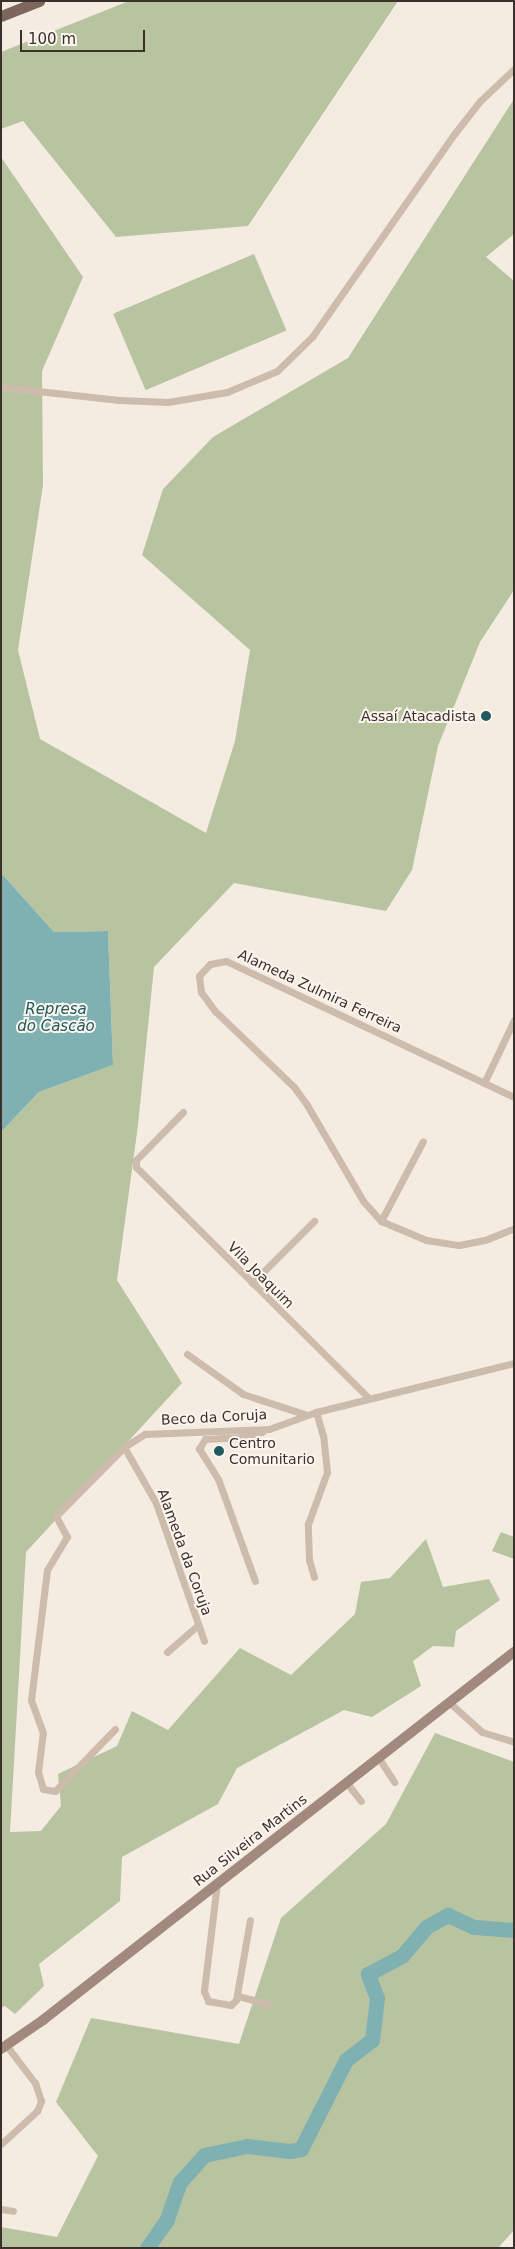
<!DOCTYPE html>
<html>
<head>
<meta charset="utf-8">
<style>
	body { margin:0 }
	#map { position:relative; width:515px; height:2249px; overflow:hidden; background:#f4ebe1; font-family:"DejaVu Sans",sans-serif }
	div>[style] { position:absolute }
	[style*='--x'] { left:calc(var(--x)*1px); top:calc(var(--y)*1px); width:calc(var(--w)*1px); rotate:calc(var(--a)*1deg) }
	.green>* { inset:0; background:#b8c4a0; transform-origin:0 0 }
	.water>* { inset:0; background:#7fb0b2 }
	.river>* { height:15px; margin:-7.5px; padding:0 7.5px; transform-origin:7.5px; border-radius:7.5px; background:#7fb0b2 }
	.minor>* { height:7px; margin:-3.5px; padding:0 3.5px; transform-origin:3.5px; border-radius:3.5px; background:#cdbbac }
	.secondary>* { height:10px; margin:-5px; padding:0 5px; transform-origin:5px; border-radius:5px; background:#a18a7d }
	.primary>* { height:11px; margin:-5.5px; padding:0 5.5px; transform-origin:5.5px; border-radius:5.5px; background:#7d675c }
	.dots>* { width:14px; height:14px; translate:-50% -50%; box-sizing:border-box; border:2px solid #fbf5ee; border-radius:50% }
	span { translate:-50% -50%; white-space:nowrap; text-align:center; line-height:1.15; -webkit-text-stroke:4px #fbf5ee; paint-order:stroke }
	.poi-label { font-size:14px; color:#3b302b }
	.right { translate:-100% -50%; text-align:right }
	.left { translate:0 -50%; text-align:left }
	.street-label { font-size:14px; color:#3b302b }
	.water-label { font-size:15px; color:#1f5a5e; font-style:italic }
	.frame { position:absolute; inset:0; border:2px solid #3b302b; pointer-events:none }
	.scale { position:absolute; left:20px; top:30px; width:125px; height:22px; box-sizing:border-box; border:2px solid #3b302b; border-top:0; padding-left:6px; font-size:15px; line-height:18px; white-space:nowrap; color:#3b302b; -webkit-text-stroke:4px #fbf5ee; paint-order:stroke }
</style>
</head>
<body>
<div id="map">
	<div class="green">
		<i style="clip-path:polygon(129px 1px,398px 1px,248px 226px,116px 237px,23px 121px,1px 129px,1px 52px)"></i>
		<i style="clip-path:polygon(514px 99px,514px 234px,486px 257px,514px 281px,514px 590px,480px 642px,438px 746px,412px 870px,386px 911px,234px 883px,154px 967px,138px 1125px,117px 1280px,182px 1383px,26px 1552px,10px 1832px,41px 1831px,61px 1806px,58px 1774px,117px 1746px,132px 1711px,168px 1730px,240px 1648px,291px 1675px,355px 1614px,361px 1582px,390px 1578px,426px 1539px,443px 1587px,489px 1579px,500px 1600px,456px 1631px,454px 1647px,433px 1646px,413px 1661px,421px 1686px,372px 1717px,344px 1710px,237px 1768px,218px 1804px,122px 1857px,120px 1901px,39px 1964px,44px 1986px,15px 2014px,5px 2006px,1px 2008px,1px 1132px,39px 1092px,113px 1065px,108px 931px,54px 932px,1px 873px,1px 157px,83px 277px,42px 371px,43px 485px,18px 650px,40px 739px,206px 833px,235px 741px,250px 650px,142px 555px,163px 489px,213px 437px,348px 358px)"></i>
		<i style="left:254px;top:254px;width:83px;height:153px;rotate:67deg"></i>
		<i style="clip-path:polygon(501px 1532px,514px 1537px,514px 1559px,492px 1551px)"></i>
		<i style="clip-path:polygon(435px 1733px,514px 1762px,514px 2230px,498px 2248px,1px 2248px,1px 2227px,57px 2237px,98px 2156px,56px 2102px,91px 2018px,239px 2044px,281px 1918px,386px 1824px)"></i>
	</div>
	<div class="water">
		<i style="clip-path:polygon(1px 873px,54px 932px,108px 931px,113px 1065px,39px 1092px,1px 1132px)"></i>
	</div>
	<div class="river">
		<i style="--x:147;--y:2248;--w:35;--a:-55"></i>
		<i style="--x:167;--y:2219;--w:39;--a:-71"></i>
		<i style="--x:180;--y:2182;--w:36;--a:-48"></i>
		<i style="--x:204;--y:2155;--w:44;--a:-11.8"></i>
		<i style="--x:247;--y:2146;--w:43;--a:6.6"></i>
		<i style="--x:290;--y:2151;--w:11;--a:-10"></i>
		<i style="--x:301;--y:2149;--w:100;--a:-63.2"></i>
		<i style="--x:346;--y:2060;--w:33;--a:-38"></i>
		<i style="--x:372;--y:2040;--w:42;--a:-83.2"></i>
		<i style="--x:377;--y:1998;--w:26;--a:-111"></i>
		<i style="--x:368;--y:1974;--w:38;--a:-28"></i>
		<i style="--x:402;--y:1956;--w:38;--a:-50"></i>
		<i style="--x:426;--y:1927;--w:25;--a:-29"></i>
		<i style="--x:448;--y:1915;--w:29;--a:25"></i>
		<i style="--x:474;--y:1927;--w:40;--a:4.3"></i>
	</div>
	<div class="minor">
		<i style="--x:1;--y:387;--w:119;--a:6.3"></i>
		<i style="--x:119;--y:400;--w:49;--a:2.3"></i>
		<i style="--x:168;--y:402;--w:60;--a:-9.6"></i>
		<i style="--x:227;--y:392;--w:54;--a:-22.8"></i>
		<i style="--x:277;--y:371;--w:49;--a:-44.2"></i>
		<i style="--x:312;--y:337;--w:249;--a:-55"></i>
		<i style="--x:455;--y:133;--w:41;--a:-52"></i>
		<i style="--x:480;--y:101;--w:47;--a:-43.3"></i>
		<i style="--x:484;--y:1083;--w:70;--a:-64.5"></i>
		<i style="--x:514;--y:1097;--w:318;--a:-154.7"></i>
		<i style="--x:226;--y:961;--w:16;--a:169"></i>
		<i style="--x:210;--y:964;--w:16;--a:133"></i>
		<i style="--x:199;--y:976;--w:16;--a:83"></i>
		<i style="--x:201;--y:992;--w:24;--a:54"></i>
		<i style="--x:215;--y:1011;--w:110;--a:43.9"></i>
		<i style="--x:294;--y:1087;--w:22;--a:54"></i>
		<i style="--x:307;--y:1105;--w:111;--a:59.7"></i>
		<i style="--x:363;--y:1201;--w:27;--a:48"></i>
		<i style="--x:381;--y:1221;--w:49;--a:22.9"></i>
		<i style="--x:426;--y:1240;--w:33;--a:9"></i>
		<i style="--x:459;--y:1245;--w:26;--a:-11"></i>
		<i style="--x:485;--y:1240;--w:31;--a:-22"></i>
		<i style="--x:183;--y:1112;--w:67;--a:134.4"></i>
		<i style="--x:136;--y:1160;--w:7;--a:90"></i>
		<i style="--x:136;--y:1167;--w:328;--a:44.8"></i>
		<i style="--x:381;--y:1221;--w:90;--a:-62.3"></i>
		<i style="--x:252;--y:1283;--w:88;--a:-45"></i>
		<i style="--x:187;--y:1354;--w:69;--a:35.5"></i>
		<i style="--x:243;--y:1394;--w:67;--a:18.2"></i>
		<i style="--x:124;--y:1447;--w:64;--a:60.3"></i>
		<i style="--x:156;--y:1503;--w:146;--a:70.8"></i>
		<i style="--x:314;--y:1577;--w:18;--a:-106"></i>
		<i style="--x:309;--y:1560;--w:36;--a:-92"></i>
		<i style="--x:308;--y:1524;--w:55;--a:-69.9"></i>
		<i style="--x:327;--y:1472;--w:36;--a:-96"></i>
		<i style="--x:323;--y:1436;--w:25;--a:-106"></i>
		<i style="--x:255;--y:1581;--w:109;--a:-109.9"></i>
		<i style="--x:218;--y:1479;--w:36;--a:-122"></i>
		<i style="--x:199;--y:1449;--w:12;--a:-59"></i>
		<i style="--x:205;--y:1439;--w:39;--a:-3"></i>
		<i style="--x:244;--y:1437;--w:19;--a:-16"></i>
		<i style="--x:167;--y:1652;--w:41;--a:-41.1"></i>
		<i style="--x:450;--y:1703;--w:43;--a:42.2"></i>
		<i style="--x:482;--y:1732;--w:34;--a:17"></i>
		<i style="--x:115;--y:1729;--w:86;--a:134.1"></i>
		<i style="--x:55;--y:1791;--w:12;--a:-171"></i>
		<i style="--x:43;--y:1789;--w:18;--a:-106"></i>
		<i style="--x:38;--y:1772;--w:39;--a:-83"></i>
		<i style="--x:43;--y:1733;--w:35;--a:-110"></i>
		<i style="--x:31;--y:1700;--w:131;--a:-83"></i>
		<i style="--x:47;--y:1570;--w:39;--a:-59"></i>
		<i style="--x:67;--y:1537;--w:24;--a:-118"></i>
		<i style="--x:56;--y:1516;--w:97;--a:-45.4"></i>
		<i style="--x:124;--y:1447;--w:25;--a:-32"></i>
		<i style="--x:145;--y:1434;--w:124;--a:-2.3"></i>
		<i style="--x:269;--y:1429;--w:50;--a:-19.9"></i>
		<i style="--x:316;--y:1412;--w:204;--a:-13.9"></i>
		<i style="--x:378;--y:1757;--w:30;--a:57"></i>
		<i style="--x:346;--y:1782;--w:24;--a:52"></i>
		<i style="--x:217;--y:1883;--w:109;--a:96.9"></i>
		<i style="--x:204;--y:1991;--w:11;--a:68"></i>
		<i style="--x:208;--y:2001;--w:23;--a:10"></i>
		<i style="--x:231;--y:2005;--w:7;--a:-45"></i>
		<i style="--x:236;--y:2000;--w:81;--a:-80.1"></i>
		<i style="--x:238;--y:1996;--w:31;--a:15"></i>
		<i style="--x:1;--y:2144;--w:49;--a:-42.5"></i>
		<i style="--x:37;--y:2111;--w:11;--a:-68"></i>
		<i style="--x:41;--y:2101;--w:19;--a:-108"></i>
		<i style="--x:35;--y:2083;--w:48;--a:-127.3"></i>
		<i style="--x:1;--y:2209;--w:12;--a:9"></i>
	</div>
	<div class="secondary">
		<i style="--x:1;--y:2049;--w:51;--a:-34.6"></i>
		<i style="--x:43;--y:2020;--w:598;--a:-38"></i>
	</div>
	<div class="primary">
		<i style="--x:1;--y:16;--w:41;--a:-21.5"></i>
	</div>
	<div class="dots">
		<i style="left:486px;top:716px;background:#1f5a5e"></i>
		<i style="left:219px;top:1451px;background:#1f5a5e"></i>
	</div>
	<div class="poi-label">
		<span class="right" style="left:476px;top:716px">Assaí Atacadista</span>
		<span class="left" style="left:229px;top:1451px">Centro<br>Comunitario</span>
	</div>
	<div class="street-label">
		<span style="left:320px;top:991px;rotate:25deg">Alameda Zulmira Ferreira</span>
		<span style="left:261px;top:1275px;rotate:45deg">Vila Joaquim</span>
		<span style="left:214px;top:1417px;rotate:-3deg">Beco da Coruja</span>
		<span style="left:185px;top:1552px;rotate:70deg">Alameda da Coruja</span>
		<span style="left:250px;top:1840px;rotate:-38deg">Rua Silveira Martins</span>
	</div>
	<div class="water-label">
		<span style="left:56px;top:1018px">Represa<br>do Cascão</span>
	</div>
	<div class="frame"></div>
	<div class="scale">100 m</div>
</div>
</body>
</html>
